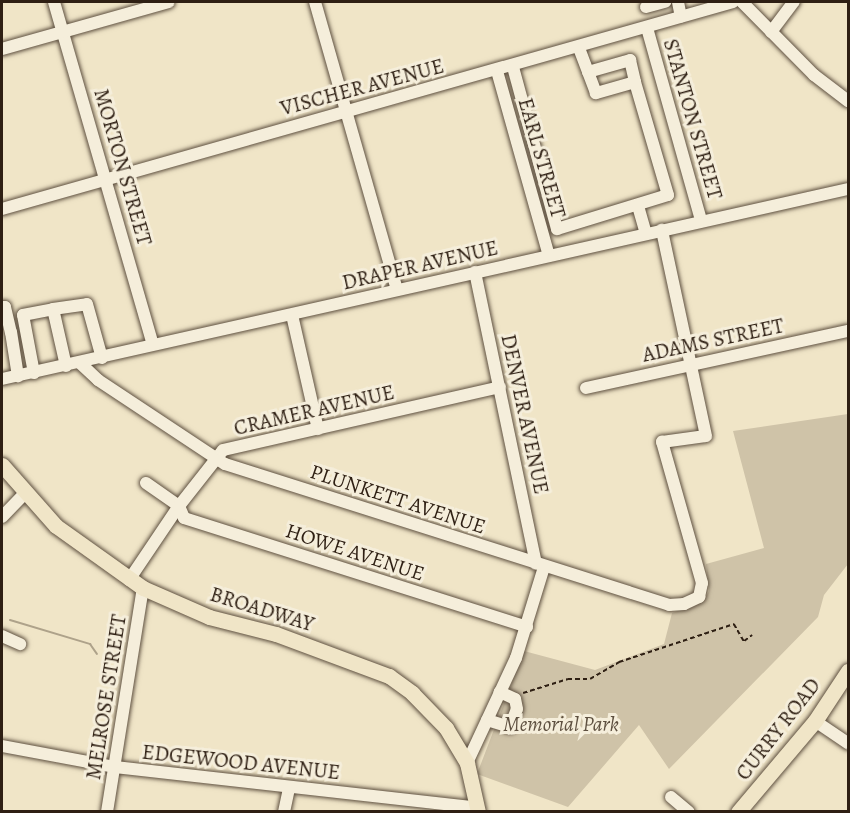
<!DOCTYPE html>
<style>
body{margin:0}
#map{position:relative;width:850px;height:813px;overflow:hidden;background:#f0e5c7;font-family:Alegreya,serif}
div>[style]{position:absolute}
.green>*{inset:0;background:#cfc3a8}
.stream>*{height:2px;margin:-1px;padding:0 1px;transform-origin:1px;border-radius:1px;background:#aea28a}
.path>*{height:1.5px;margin-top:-0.75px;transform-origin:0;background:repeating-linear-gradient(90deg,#2e1f13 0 4.5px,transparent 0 7.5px)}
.roads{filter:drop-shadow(0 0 2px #5e5040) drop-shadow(0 0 2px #5e5040)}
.minor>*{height:12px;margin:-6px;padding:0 6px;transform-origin:6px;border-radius:6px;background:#f5eedb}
.major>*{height:15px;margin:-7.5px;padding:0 7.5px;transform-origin:7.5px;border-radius:7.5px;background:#f0e5c7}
span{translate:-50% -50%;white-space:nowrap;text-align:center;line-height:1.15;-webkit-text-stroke:6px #f5eedb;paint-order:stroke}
.street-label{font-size:21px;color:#2e1f13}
.park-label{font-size:21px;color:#5e5040;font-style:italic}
.frame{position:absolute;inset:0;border:3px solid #2e1f13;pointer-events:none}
</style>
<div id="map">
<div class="green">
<div style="clip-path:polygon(848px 414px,848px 564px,824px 595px,818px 617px,669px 769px,639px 725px,568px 807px,477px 774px,524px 651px,595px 670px,664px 644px,672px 613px,703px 602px,709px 591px,706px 564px,764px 548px,733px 431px)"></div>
</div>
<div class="stream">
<div style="left:10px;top:620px;width:84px;rotate:16.7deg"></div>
<div style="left:90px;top:644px;width:12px;rotate:55deg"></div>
</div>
<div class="path">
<div style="left:523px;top:693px;width:47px;rotate:-17.3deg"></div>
<div style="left:568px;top:679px;width:22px"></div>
<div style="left:590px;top:679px;width:34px;rotate:-30deg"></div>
<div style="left:619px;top:662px;width:121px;rotate:-18.3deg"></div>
<div style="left:734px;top:624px;width:20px;rotate:60deg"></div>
<div style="left:744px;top:641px;width:10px;rotate:-37deg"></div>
</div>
<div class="roads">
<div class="minor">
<div style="left:54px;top:2px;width:356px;rotate:73.9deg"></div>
<div style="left:315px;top:2px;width:298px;rotate:74.1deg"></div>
<div style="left:678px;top:2px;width:15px;rotate:79deg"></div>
<div style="left:742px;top:2px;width:103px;rotate:45.4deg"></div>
<div style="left:814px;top:75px;width:43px;rotate:37.4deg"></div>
<div style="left:646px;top:7px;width:20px;rotate:-15deg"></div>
<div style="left:647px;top:28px;width:199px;rotate:74.3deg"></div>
<div style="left:771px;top:32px;width:38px;rotate:-53deg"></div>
<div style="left:2px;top:49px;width:173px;rotate:-15.7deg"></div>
<div style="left:513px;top:67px;width:168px;rotate:74.8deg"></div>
<div style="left:557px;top:229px;width:116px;rotate:-17deg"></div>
<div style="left:668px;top:195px;width:118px;rotate:-106.3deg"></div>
<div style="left:635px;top:82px;width:41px;rotate:164.2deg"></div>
<div style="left:596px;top:93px;width:48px;rotate:-110.7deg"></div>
<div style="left:497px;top:71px;width:192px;rotate:74.3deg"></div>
<div style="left:588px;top:72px;width:44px;rotate:-15.9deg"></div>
<div style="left:630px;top:60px;width:23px;rotate:77deg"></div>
<div style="left:638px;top:206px;width:29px;rotate:74deg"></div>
<div style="left:2px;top:209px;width:760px;rotate:-15.81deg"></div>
<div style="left:475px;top:272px;width:298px;rotate:78.2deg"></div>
<div style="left:2px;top:307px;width:3px"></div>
<div style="left:5px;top:307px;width:26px;rotate:77deg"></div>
<div style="left:11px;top:332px;width:45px;rotate:81deg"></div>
<div style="left:292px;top:315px;width:117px;rotate:77.2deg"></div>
<div style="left:80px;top:363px;width:25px;rotate:43deg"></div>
<div style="left:98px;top:380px;width:152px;rotate:33.5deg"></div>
<div style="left:225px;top:464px;width:466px;rotate:17.6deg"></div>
<div style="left:669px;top:605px;width:15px;rotate:-4deg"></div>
<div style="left:684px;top:604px;width:17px;rotate:-25deg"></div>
<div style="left:699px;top:597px;width:14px;rotate:-78deg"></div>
<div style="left:702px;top:583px;width:147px;rotate:-105.8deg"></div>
<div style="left:662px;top:442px;width:44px;rotate:-7.8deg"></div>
<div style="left:706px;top:436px;width:211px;rotate:-102.1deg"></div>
<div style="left:66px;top:366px;width:58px;rotate:-102.8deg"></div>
<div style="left:53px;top:309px;width:34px;rotate:-8deg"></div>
<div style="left:87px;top:304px;width:56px;rotate:74.5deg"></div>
<div style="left:34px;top:373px;width:59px;rotate:-100.7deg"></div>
<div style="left:23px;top:315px;width:31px;rotate:-11deg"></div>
<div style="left:2px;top:379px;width:867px;rotate:-12.66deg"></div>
<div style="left:586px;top:388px;width:268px;rotate:-12.3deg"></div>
<div style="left:146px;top:483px;width:40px;rotate:34.9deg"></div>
<div style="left:179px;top:506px;width:13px;rotate:67deg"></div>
<div style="left:184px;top:518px;width:360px;rotate:17.6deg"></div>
<div style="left:2px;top:517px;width:32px;rotate:-46deg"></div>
<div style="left:129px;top:580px;width:89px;rotate:-56deg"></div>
<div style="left:179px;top:506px;width:71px;rotate:-51.8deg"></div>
<div style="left:223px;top:450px;width:284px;rotate:-12.8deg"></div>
<div style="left:2px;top:636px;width:20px;rotate:24deg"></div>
<div style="left:487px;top:720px;width:24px;rotate:17deg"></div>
<div style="left:510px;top:727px;width:19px;rotate:-69deg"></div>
<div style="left:517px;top:709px;width:10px;rotate:-101deg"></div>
<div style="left:515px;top:699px;width:17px;rotate:-155deg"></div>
<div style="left:815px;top:721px;width:40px;rotate:34deg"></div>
<div style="left:2px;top:746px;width:115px;rotate:10.5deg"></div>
<div style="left:115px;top:767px;width:365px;rotate:6.4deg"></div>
<div style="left:467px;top:763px;width:116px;rotate:-65deg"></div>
<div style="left:516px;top:658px;width:95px;rotate:-72.9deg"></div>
<div style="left:671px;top:797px;width:23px;rotate:40deg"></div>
<div style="left:107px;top:812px;width:227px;rotate:-80.9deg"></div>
<div style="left:284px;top:812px;width:25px;rotate:-78deg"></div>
</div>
<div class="major">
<div style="left:2px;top:465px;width:81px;rotate:48.5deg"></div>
<div style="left:56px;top:526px;width:107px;rotate:35.5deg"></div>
<div style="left:143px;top:588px;width:72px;rotate:23.7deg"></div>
<div style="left:209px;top:617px;width:69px;rotate:14.2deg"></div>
<div style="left:276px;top:634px;width:121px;rotate:20.4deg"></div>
<div style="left:389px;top:676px;width:29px;rotate:36deg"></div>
<div style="left:412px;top:693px;width:49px;rotate:45.8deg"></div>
<div style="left:446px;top:728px;width:41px;rotate:59deg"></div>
<div style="left:467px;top:763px;width:50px;rotate:77.3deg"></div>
<div style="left:738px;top:812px;width:119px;rotate:-49.8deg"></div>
<div style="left:815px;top:721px;width:60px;rotate:-56.6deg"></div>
</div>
</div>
<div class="street-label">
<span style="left:362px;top:87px;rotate:-15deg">VISCHER AVENUE</span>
<span style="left:693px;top:119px;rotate:74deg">STANTON STREET</span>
<span style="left:542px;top:158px;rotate:74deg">EARL STREET</span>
<span style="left:123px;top:167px;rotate:74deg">MORTON STREET</span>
<span style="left:420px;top:265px;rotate:-13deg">DRAPER AVENUE</span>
<span style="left:713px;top:340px;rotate:-12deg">ADAMS STREET</span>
<span style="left:314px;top:410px;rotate:-13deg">CRAMER AVENUE</span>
<span style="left:525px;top:414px;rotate:78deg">DENVER AVENUE</span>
<span style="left:398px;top:499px;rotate:18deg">PLUNKETT AVENUE</span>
<span style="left:355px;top:552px;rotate:18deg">HOWE AVENUE</span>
<span style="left:262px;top:609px;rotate:17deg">BROADWAY</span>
<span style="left:106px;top:697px;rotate:-81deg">MELROSE STREET</span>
<span style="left:778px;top:729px;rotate:-52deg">CURRY ROAD</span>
<span style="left:241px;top:762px;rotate:6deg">EDGEWOOD AVENUE</span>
</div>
<div class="park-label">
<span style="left:561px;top:724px">Memorial Park</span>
</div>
<div class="frame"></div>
</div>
